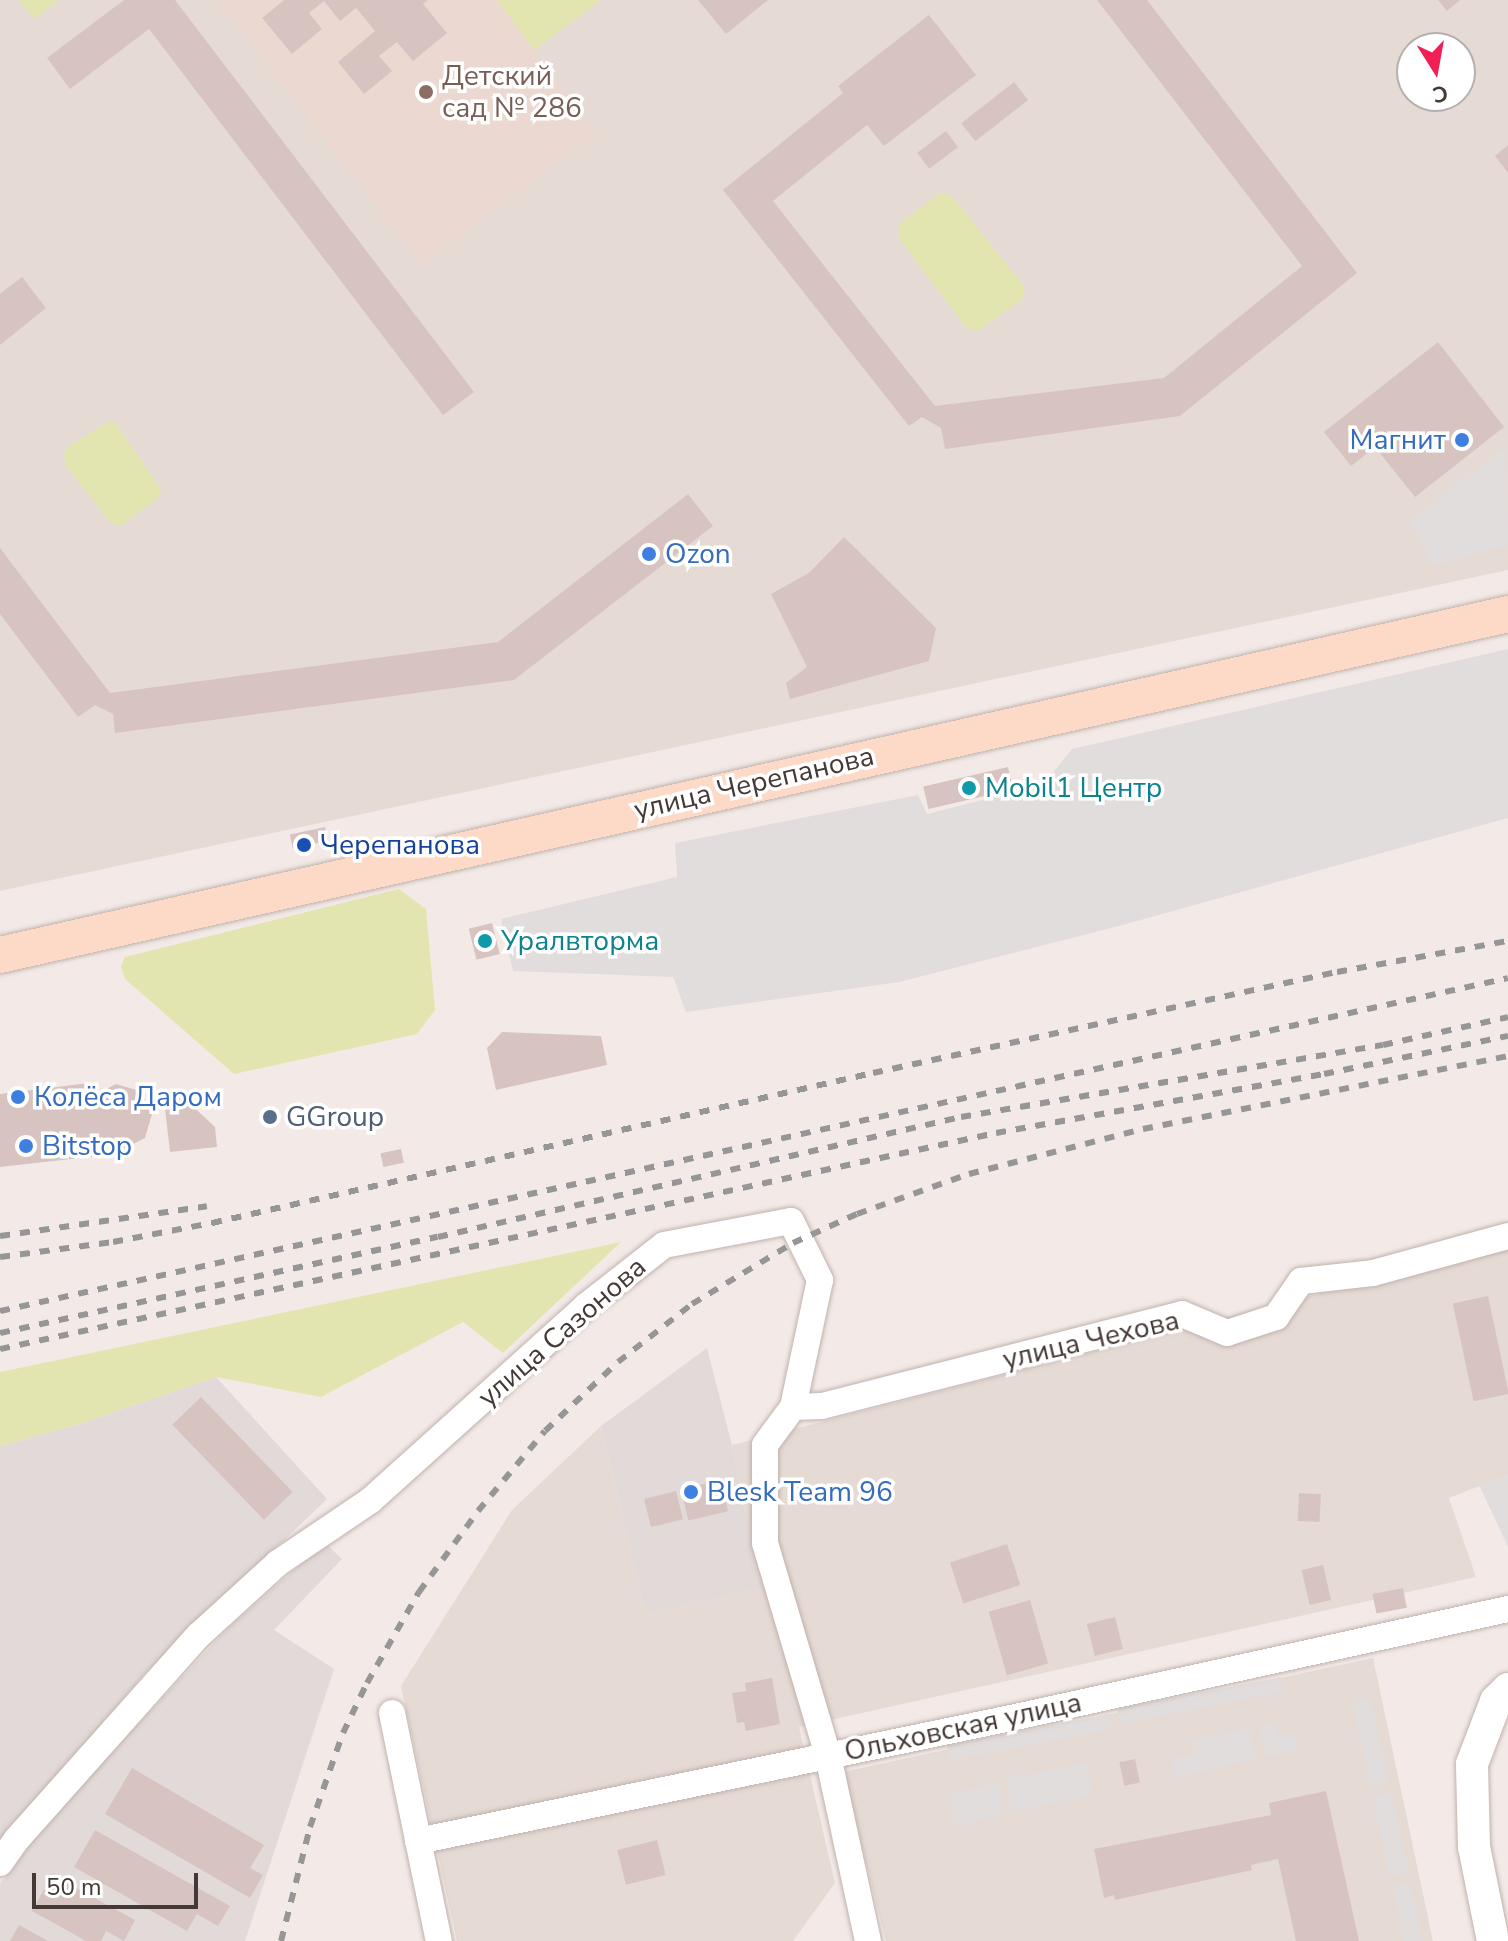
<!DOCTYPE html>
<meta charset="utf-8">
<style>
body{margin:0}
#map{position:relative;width:1508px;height:1941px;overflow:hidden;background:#f3eae7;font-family:"Nunito Sans",sans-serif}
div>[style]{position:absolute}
.residential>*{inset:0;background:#e6dad5}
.industrial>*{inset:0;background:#e2dad8}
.education>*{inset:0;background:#ebd9d1}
.green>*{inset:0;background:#e3e5b1}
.parking>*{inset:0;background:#e1dddc;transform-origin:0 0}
.building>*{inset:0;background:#d7c4c0;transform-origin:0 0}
.roads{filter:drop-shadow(0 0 2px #c1b2ad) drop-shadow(0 0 2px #c1b2ad)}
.minor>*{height:26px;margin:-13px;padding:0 13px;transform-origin:13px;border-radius:13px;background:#fff}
.tertiary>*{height:32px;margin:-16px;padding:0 16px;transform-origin:16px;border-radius:16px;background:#fff}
.secondary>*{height:36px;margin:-18px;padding:0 18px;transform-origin:18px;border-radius:18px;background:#fcdac7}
.rail>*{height:6px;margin-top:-3px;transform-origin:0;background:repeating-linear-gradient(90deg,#969696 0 10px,transparent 0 20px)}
.dots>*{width:22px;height:22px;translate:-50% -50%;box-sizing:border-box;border:4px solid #fff;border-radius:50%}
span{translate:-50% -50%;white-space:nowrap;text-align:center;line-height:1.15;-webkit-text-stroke:7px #fff;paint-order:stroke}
.education-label{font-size:28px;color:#785e54}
.left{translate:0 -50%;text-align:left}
.shop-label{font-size:28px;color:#366cbe}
.right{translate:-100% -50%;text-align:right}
.street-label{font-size:28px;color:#453936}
.culture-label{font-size:28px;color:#0d838f}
.transit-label{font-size:28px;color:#164399}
.service-label{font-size:28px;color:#4e5e75}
.north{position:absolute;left:1396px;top:32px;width:80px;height:80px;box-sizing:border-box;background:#fff;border:2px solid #b5b0af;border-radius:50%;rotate:169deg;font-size:22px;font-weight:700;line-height:32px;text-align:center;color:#453936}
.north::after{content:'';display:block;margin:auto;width:28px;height:36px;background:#f02056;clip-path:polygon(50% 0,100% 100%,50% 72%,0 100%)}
.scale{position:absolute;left:32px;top:1873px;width:166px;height:36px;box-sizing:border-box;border:4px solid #453936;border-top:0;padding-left:10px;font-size:24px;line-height:28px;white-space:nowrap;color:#453936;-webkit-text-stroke:6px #fff;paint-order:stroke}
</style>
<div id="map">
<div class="residential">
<div style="clip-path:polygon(evenodd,0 0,1508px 0,1508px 570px,0 891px,0 0,1412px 48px,1460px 48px,1460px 96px,1412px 96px,1412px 48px)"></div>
<div style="clip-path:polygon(1508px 1245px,1508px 1475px,1449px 1498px,1476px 1577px,799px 1727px,835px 1883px,793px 1941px,457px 1941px,401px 1686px,512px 1510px,601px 1426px,645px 1611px,762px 1588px,732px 1445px)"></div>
<div style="clip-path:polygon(1373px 1658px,1433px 1941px,886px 1941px,843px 1772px)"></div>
</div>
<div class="industrial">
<div style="clip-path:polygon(707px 1348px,732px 1445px,762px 1588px,645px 1612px,601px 1426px)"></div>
<div style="clip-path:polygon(216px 1377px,327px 1499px,147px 1671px,0 1842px,0 1446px,76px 1425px)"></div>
<div style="clip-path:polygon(325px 1543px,342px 1559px,274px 1630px,334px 1669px,245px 1941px,0 1941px,0 1884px,47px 1822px,228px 1628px)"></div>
</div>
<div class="education">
<div style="clip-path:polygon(217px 0,497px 0,596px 134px,421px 265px)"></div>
</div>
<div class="green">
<div style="clip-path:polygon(19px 0,59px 0,34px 19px)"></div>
<div style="clip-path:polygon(497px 0,601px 0,534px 50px)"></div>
<div style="clip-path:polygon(939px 194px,951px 195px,1024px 286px,1023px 299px,978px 331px,966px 328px,898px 237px,899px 224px)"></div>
<div style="clip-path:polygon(109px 421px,115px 423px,161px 489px,159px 497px,120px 526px,110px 522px,66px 466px,64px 456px,66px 448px)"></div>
<div style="clip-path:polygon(399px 889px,426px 909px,435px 1010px,417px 1034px,234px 1074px,125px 979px,121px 966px,125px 957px)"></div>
<div style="clip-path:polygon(621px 1242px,503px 1353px,463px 1322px,321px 1397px,216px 1377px,76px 1425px,0 1446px,0 1372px)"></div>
</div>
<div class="parking">
<div style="clip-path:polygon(1506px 447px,1508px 545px,1432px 566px,1410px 520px)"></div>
<div style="clip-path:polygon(1508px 649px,1508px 818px,1119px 926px,899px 982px,686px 1012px,673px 977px,513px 971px,501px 919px,677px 877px,675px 843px,918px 795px,927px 814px,1043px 785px,1072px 749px)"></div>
<div style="clip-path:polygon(1508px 1475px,1508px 1547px,1479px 1485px)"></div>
<div style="left:1281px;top:1677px;width:15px;height:167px;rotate:79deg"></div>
<div style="left:1370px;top:1698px;width:88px;height:18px;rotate:78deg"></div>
<div style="left:1110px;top:1714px;width:15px;height:166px;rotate:79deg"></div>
<div style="clip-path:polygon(1275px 1722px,1278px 1736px,1295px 1733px,1299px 1750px,1266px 1757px,1259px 1726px)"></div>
<div style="clip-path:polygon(1249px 1728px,1256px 1759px,1175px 1777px,1171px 1759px,1195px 1754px,1192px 1740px)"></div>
<div style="left:1087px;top:1763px;width:33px;height:83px;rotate:79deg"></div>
<div style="left:997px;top:1783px;width:32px;height:50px;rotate:77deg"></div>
<div style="left:1391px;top:1792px;width:83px;height:19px;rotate:78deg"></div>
<div style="left:1410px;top:1882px;width:60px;height:18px;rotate:78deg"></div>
</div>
<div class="building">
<div style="clip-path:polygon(124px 0,175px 0,474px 392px,443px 415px,149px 29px,70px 89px,47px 58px)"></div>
<div style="clip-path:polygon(284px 0,428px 0,423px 4px,447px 33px,413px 61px,397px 42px,379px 56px,392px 71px,364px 94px,338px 62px,375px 31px,356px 8px,340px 21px,324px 1px,309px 13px,322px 29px,292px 54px,262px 18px)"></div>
<div style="clip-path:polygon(698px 0,768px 0,726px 34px)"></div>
<div style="clip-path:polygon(1097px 0,1147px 0,1357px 273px,1180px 416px,945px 449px,941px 428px,922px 417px,909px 426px,723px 190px,843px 93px,838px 86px,929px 15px,976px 75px,884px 146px,867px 125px,773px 201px,935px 406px,1164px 378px,1302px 266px)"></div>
<div style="clip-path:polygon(1438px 0,1460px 0,1447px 11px)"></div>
<div style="left:1014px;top:82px;width:23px;height:67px;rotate:52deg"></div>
<div style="left:946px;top:131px;width:20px;height:36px;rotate:53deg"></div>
<div style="clip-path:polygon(1508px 145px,1508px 173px,1495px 156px)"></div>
<div style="clip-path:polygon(22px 277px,46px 308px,0 345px,0 294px)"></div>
<div style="clip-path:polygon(1438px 342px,1504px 427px,1415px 497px,1375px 447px,1351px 466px,1324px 432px)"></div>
<div style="clip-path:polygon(688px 494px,713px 526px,514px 680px,115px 733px,113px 714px,95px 705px,78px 717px,0 614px,0 548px,110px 693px,498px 642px)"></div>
<div style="clip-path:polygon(844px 537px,936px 628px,929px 661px,790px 699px,786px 683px,807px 667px,771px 594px,809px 573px)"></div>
<div style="left:1008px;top:767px;width:23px;height:87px;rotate:77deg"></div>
<div style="left:325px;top:827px;width:14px;height:36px;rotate:78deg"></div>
<div style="left:492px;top:923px;width:32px;height:24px;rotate:76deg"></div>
<div style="clip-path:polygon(502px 1032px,601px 1036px,607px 1065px,496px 1090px,487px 1048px)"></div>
<div style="clip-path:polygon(89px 1083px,91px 1103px,94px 1096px,116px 1084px,140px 1091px,152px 1114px,145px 1138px,123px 1149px,98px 1142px,95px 1137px,98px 1156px,0 1167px,0 1094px)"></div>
<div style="clip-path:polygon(184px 1098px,215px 1127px,217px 1147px,170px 1152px,164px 1100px)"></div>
<div style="left:401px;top:1149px;width:14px;height:21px;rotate:78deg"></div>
<div style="left:1488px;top:1296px;width:100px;height:36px;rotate:78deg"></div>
<div style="left:201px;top:1397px;width:132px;height:40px;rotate:46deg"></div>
<div style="left:721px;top:1480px;width:32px;height:41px;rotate:77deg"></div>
<div style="left:676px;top:1491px;width:29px;height:33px;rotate:76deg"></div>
<div style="left:1299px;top:1493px;width:22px;height:28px;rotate:3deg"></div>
<div style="left:1007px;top:1544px;width:43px;height:60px;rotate:72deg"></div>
<div style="left:1323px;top:1565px;width:36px;height:22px;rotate:77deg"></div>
<div style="left:1403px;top:1588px;width:20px;height:31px;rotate:79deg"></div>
<div style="left:1030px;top:1600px;width:66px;height:43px;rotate:74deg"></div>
<div style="left:1115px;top:1617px;width:33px;height:29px;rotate:76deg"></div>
<div style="clip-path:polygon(772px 1678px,780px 1724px,746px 1731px,744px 1722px,737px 1723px,732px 1693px,746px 1691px,745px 1683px)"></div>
<div style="left:1135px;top:1759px;width:24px;height:16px;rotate:78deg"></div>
<div style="clip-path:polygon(132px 1768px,264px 1845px,250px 1868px,263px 1875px,250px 1898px,105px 1814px)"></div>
<div style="clip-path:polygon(1326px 1791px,1359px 1941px,1296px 1941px,1278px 1859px,1251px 1865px,1252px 1870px,1115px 1900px,1114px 1895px,1104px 1898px,1094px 1849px,1271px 1815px,1269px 1803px)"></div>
<div style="clip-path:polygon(95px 1830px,230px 1906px,218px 1926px,197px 1914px,187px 1931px,74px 1867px)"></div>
<div style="left:657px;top:1840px;width:36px;height:41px;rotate:76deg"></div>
<div style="clip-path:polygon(52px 1875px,135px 1920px,124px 1941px,106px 1931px,101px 1941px,86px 1941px,32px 1911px)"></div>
<div style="clip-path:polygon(19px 1925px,48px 1941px,10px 1941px)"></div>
</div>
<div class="roads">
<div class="minor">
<div style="left:793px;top:1407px;width:29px;rotate:-2deg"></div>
<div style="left:822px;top:1406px;width:372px;rotate:-14.3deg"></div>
<div style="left:1182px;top:1314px;width:49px;rotate:22.9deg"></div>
<div style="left:1227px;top:1333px;width:52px;rotate:-18.1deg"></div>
<div style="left:1276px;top:1317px;width:44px;rotate:-55.2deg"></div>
<div style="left:1301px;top:1281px;width:72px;rotate:-6.3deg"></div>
<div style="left:1373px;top:1273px;width:140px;rotate:-15.3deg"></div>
<div style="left:392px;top:1713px;width:233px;rotate:78.4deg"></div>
<div style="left:418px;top:1841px;width:606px;rotate:-11.72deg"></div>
<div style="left:1011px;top:1718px;width:509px;rotate:-12.37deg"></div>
<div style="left:0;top:1863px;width:29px;rotate:-55deg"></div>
<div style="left:17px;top:1839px;width:273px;rotate:-48.3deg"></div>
<div style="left:199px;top:1635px;width:107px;rotate:-42.3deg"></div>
<div style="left:278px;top:1563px;width:112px;rotate:-34.1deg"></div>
<div style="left:371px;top:1500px;width:288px;rotate:-42deg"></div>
<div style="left:585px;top:1307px;width:100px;rotate:-38.1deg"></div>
<div style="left:664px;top:1245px;width:129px;rotate:-10.7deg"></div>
<div style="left:791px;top:1221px;width:66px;rotate:63.8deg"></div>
<div style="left:820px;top:1280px;width:130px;rotate:102deg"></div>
<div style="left:793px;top:1407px;width:47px;rotate:126.4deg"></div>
<div style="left:765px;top:1445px;width:98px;rotate:90deg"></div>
<div style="left:765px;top:1543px;width:222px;rotate:73.5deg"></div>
<div style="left:828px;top:1756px;width:189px;rotate:77.8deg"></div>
</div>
<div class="tertiary">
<div style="left:1493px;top:1941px;width:96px;rotate:-101.4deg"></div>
<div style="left:1474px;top:1847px;width:83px;rotate:-91.4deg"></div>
<div style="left:1472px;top:1764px;width:67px;rotate:-69.1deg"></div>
<div style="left:1496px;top:1701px;width:17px;rotate:-45deg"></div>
</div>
<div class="secondary">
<div style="left:0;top:955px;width:1546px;rotate:-12.74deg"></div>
</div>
</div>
<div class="rail">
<div style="left:0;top:1236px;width:209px;rotate:-8.2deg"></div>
<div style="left:0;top:1257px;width:114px;rotate:-7.6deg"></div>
<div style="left:113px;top:1242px;width:101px;rotate:-10.9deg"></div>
<div style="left:212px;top:1223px;width:678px;rotate:-12.79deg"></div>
<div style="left:873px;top:1073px;width:475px;rotate:-12.3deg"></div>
<div style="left:1337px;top:972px;width:174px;rotate:-10.3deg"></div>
<div style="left:0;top:1311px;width:1544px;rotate:-12.45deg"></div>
<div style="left:0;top:1333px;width:448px;rotate:-12.4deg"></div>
<div style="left:438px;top:1237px;width:537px;rotate:-12.92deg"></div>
<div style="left:961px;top:1117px;width:428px;rotate:-9.7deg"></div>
<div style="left:1383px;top:1045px;width:128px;rotate:-12.6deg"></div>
<div style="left:0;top:1349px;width:1019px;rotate:-12.24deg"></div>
<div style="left:996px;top:1133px;width:333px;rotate:-10.2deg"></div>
<div style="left:1324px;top:1074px;width:188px;rotate:-11.7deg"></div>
<div style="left:281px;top:1941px;width:118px;rotate:-75.7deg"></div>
<div style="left:310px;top:1827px;width:100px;rotate:-70.7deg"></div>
<div style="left:343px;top:1733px;width:55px;rotate:-64.4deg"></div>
<div style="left:367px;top:1683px;width:105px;rotate:-60.3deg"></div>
<div style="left:419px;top:1592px;width:100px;rotate:-53.9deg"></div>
<div style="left:478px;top:1511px;width:104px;rotate:-50.1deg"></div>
<div style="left:545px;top:1431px;width:100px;rotate:-43.4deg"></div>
<div style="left:618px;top:1362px;width:94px;rotate:-38.1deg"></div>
<div style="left:692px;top:1304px;width:118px;rotate:-31.1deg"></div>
<div style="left:793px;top:1243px;width:70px;rotate:-24.4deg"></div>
<div style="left:857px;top:1214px;width:119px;rotate:-19.7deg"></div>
<div style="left:969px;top:1174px;width:180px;rotate:-14.5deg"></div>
<div style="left:1143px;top:1129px;width:372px;rotate:-11.3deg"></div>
</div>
<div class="dots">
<div style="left:426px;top:92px;background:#8d6e63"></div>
<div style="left:1462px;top:440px;background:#3f7fe0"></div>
<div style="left:649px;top:554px;background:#3f7fe0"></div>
<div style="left:969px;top:788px;background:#0f9aa8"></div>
<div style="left:304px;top:845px;background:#1a4fb4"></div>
<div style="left:485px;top:941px;background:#0f9aa8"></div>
<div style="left:18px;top:1097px;background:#3f7fe0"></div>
<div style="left:270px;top:1117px;background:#5c6f8a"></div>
<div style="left:26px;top:1146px;background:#3f7fe0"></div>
<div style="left:691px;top:1492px;background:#3f7fe0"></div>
</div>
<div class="education-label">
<span class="left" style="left:442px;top:92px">Детский<br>сад № 286</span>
</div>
<div class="shop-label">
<span class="right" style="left:1446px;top:440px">Магнит</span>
<span class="left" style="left:665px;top:554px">Ozon</span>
<span class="left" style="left:34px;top:1097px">Колёса Даром</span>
<span class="left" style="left:42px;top:1146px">Bitstop</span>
<span class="left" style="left:707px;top:1492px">Blesk Team 96</span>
</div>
<div class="street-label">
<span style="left:754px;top:783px;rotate:-13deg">улица Черепанова</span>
<span style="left:562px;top:1332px;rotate:-41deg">улица Сазонова</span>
<span style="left:1091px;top:1340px;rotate:-13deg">улица Чехова</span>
<span style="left:963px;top:1727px;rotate:-12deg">Ольховская улица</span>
</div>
<div class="culture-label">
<span class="left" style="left:985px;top:788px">Mobil1 Центр</span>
<span class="left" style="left:501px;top:941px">Уралвторма</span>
</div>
<div class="transit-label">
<span class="left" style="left:320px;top:845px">Черепанова</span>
</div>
<div class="service-label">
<span class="left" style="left:286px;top:1117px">GGroup</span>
</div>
<div class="north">С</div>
<div class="scale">50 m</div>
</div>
